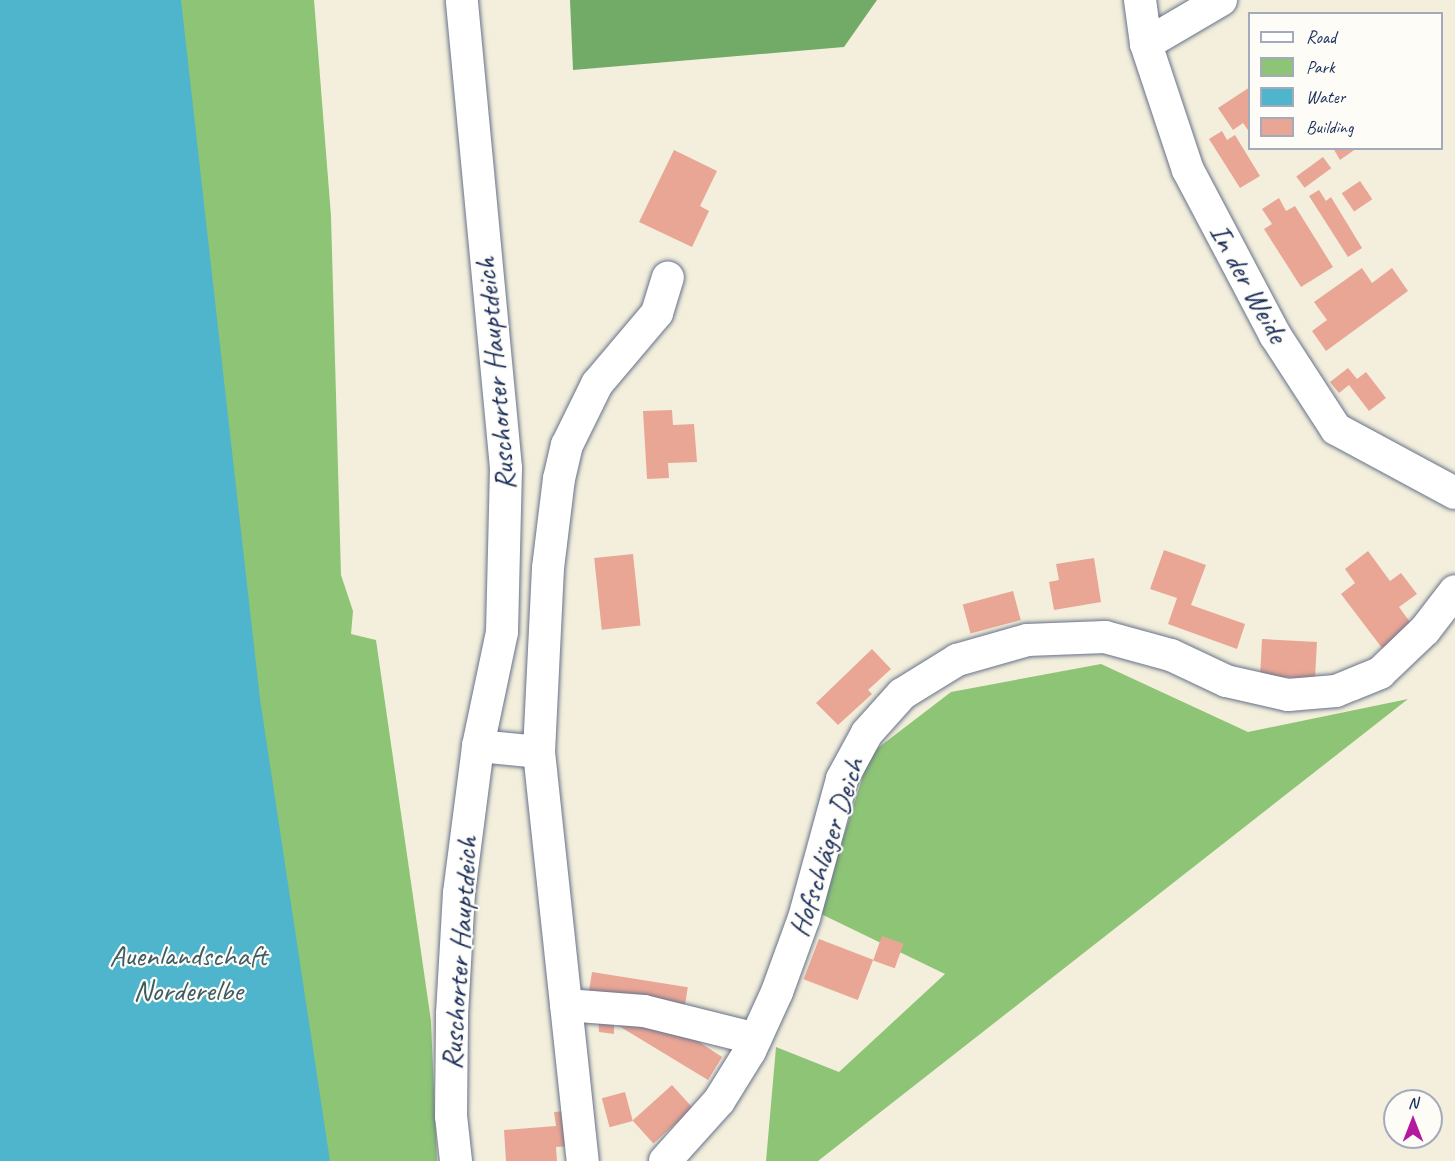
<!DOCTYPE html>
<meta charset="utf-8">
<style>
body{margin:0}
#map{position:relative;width:1455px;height:1161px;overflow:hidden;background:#f3efdc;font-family:Caveat,sans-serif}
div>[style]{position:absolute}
.green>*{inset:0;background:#8ec476}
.forest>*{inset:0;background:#72aa67}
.water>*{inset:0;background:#4eb5cd}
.building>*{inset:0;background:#e9a695;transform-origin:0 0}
.roads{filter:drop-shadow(0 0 2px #67728a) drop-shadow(0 0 2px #67728a)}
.minor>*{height:32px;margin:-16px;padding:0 16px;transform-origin:16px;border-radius:16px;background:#fff}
span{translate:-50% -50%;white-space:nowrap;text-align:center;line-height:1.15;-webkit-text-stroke:4.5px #fdfcf7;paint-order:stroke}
.street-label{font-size:30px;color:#1b2f5e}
.park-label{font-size:30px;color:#3e5c65}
.legend{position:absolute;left:1248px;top:12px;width:195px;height:138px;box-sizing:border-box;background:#fdfcf7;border:2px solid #a3aaba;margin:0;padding:8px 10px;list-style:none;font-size:18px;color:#1b2f5e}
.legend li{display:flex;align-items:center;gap:12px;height:30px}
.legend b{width:30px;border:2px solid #a3aaba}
.north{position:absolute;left:1383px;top:1089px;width:60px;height:60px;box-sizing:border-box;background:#fdfcf7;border:2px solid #a3aaba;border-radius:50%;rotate:0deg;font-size:16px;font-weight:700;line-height:24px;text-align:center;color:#1b2f5e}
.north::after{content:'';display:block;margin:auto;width:21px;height:27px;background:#b5179e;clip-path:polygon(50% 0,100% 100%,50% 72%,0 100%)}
</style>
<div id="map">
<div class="green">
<div style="clip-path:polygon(0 0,314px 0,331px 216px,341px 575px,353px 611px,351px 634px,376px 640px,431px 1021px,437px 1161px,0 1161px)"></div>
<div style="clip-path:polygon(1101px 664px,1248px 732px,1408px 699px,818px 1161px,766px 1161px,776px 1047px,839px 1072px,945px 974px,819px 913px,870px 754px,951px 692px)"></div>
</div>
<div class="forest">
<div style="clip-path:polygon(570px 0,877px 0,844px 47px,573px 70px)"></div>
</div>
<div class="water">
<div style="clip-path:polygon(0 0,181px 0,260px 699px,330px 1161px,0 1161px)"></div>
</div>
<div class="building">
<div style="clip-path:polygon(1250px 87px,1250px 133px,1243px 123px,1233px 130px,1218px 108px)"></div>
<div style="clip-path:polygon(1222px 131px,1227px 140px,1235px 135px,1260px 176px,1240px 188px,1209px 139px)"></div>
<div style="clip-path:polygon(1333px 148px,1357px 148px,1340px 160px)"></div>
<div style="clip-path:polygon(674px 150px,717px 171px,700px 206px,709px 211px,692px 247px,639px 222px)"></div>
<div style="left:1323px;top:157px;width:14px;height:33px;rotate:54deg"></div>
<div style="left:1360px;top:181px;width:22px;height:22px;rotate:56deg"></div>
<div style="clip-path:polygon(1319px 190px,1326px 201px,1331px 197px,1362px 248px,1348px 257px,1309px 196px)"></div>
<div style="clip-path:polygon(1279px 198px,1286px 211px,1295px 206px,1333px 267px,1301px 287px,1264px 229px,1272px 224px,1262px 209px)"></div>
<div style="clip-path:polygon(1362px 268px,1372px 283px,1392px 268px,1408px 291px,1326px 351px,1312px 331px,1327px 320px,1314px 302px)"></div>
<div style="clip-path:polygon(1348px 368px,1357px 379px,1366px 372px,1386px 398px,1369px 411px,1349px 385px,1339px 393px,1330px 382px)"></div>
<div style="clip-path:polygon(672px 410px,673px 425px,694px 424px,697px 462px,668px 463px,669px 478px,647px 479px,643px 411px)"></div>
<div style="clip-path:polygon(1164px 550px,1206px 565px,1191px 605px,1245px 624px,1237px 649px,1168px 624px,1177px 598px,1150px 589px)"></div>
<div style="clip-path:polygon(1368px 551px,1390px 581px,1401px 573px,1417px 594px,1399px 607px,1412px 625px,1382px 648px,1341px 594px,1355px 583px,1345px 569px)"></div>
<div style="left:633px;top:554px;width:72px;height:39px;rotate:84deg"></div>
<div style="clip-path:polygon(1094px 558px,1101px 602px,1054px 610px,1049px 582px,1059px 580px,1056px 564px)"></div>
<div style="left:1013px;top:591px;width:30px;height:52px;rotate:75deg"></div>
<div style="left:1262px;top:639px;width:55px;height:37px;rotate:3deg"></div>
<div style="clip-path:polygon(872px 649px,891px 669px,868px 690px,872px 694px,838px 725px,816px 703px)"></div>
<div style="left:882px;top:936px;width:23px;height:26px;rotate:20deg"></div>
<div style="left:819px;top:939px;width:58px;height:43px;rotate:21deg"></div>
<div style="left:592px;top:972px;width:97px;height:25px;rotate:9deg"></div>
<div style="clip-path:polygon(598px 1014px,672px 1024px,722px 1057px,708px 1080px,614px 1023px,614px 1034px,599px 1032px)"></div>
<div style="left:672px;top:1085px;width:31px;height:53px;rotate:48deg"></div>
<div style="left:625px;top:1092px;width:30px;height:24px;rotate:75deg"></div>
<div style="clip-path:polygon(567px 1111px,569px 1146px,556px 1147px,557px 1161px,506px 1161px,504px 1130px,556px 1126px,554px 1112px)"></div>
</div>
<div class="roads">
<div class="minor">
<div style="left:1140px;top:0;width:44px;rotate:82.2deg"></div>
<div style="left:1146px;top:44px;width:133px;rotate:71.6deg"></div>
<div style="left:1188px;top:170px;width:187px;rotate:62.2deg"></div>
<div style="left:1275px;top:335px;width:112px;rotate:57deg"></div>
<div style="left:1336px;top:429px;width:135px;rotate:28.3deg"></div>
<div style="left:1146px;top:44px;width:87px;rotate:-30.4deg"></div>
<div style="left:478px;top:746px;width:61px;rotate:5.6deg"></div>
<div style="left:539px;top:752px;width:411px;rotate:83.9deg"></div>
<div style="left:539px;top:752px;width:184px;rotate:-87.2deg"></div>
<div style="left:548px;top:568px;width:90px;rotate:-83deg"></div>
<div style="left:559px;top:479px;width:35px;rotate:-77deg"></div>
<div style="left:567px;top:445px;width:68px;rotate:-63.8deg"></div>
<div style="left:597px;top:384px;width:93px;rotate:-49.8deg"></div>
<div style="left:657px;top:313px;width:37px;rotate:-73deg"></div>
<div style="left:566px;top:1005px;width:78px;rotate:4.4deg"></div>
<div style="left:644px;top:1011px;width:115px;rotate:14deg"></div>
<div style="left:456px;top:1161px;width:45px;rotate:-96.3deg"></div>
<div style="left:451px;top:1116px;width:102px;rotate:-89.4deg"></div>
<div style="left:452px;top:1014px;width:121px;rotate:-86.7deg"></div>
<div style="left:459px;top:893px;width:148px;rotate:-82.6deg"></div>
<div style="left:478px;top:746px;width:116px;rotate:-78.1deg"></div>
<div style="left:502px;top:632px;width:164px;rotate:-88.6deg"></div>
<div style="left:506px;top:468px;width:470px;rotate:-95.4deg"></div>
<div style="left:665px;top:1161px;width:81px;rotate:-48deg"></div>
<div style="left:719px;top:1101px;width:59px;rotate:-58.2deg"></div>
<div style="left:750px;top:1051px;width:65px;rotate:-65.4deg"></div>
<div style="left:777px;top:992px;width:79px;rotate:-70deg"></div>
<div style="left:804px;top:918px;width:144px;rotate:-74.7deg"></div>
<div style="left:842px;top:779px;width:52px;rotate:-61.5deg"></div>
<div style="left:867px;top:733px;width:52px;rotate:-48.1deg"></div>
<div style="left:902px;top:694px;width:65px;rotate:-31.7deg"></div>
<div style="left:957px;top:660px;width:73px;rotate:-15.9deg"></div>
<div style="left:1027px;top:640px;width:78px;rotate:-2.2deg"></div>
<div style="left:1105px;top:637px;width:68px;rotate:15.3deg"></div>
<div style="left:1171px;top:655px;width:61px;rotate:25.3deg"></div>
<div style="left:1226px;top:681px;width:64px;rotate:12.7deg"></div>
<div style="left:1288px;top:695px;width:48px;rotate:-4.8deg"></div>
<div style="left:1336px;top:691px;width:48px;rotate:-22.2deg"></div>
<div style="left:1380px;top:673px;width:62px;rotate:-43.7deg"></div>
<div style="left:1425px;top:630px;width:49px;rotate:-52.4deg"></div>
</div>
</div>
<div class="street-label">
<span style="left:1249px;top:283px;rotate:61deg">In der Weide</span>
<span style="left:495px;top:374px;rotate:-95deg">Ruschorter Hauptdeich</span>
<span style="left:826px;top:847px;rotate:-72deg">Hofschläger Deich</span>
<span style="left:459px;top:953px;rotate:-86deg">Ruschorter Hauptdeich</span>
</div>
<div class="park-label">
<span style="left:188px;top:972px">Auenlandschaft<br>Norderelbe</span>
</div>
<ul class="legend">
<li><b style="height:8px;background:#fff"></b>Road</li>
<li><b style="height:16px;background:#8ec476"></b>Park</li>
<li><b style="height:16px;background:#4eb5cd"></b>Water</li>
<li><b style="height:16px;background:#e9a695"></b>Building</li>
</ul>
<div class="north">N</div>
</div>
